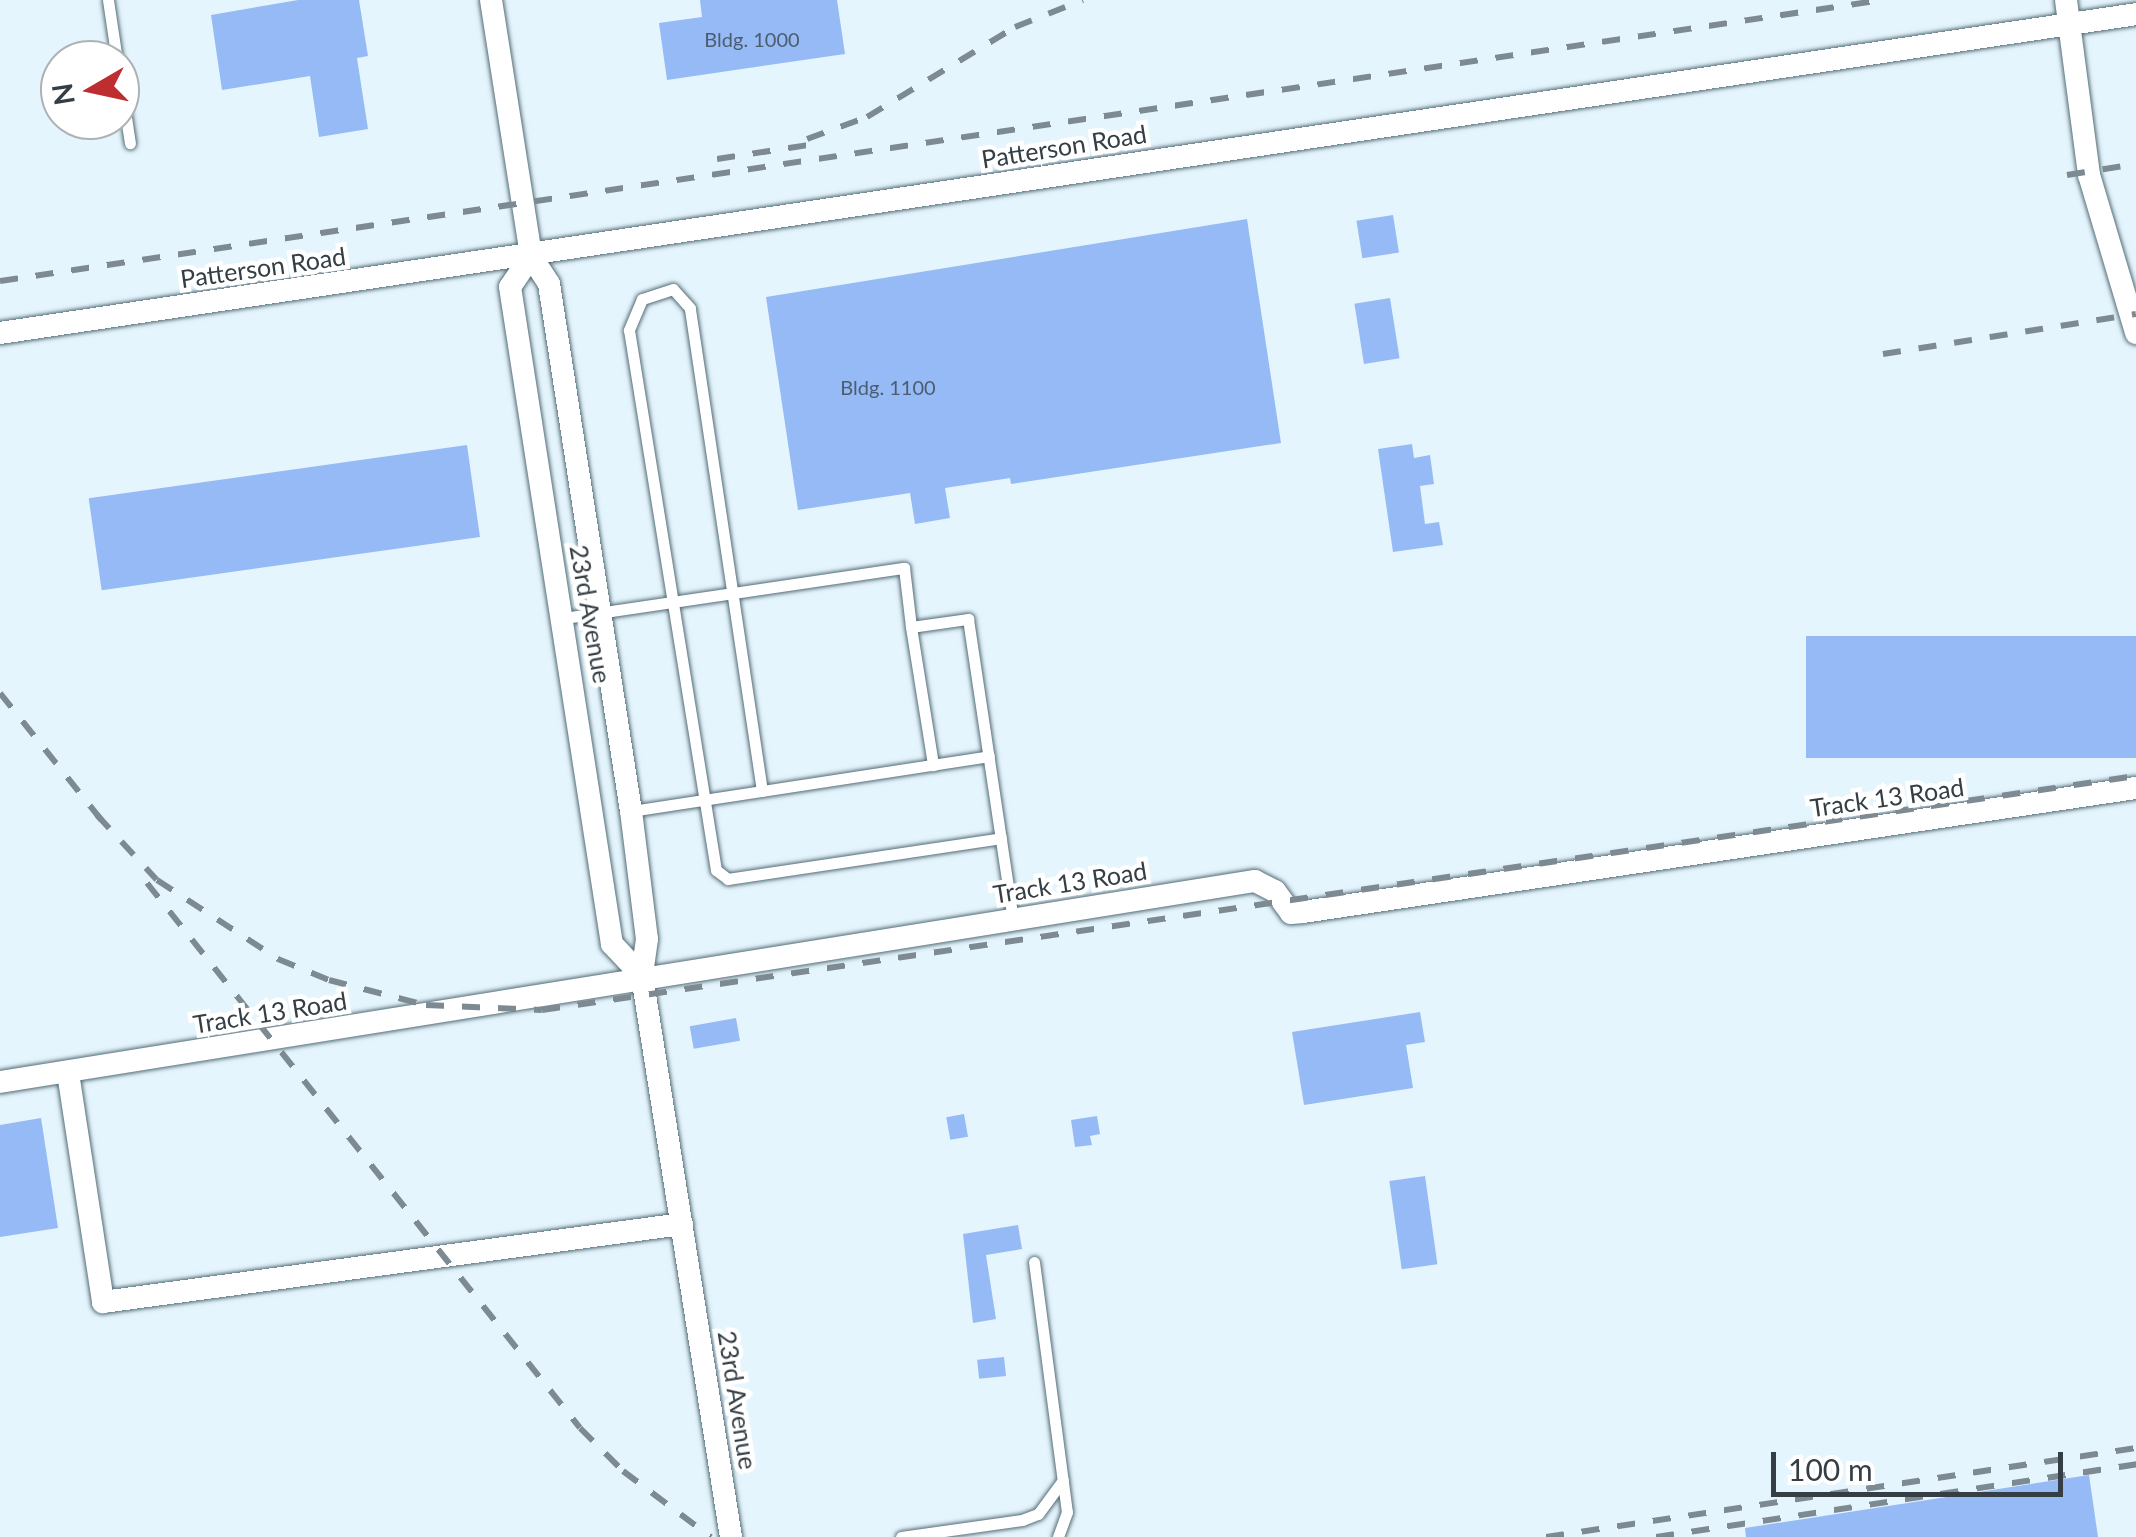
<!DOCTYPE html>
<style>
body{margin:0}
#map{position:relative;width:2136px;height:1537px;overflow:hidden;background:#e5f5fd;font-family:Lato,sans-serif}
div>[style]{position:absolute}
.building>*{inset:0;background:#96baf6;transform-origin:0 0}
.roads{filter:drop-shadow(0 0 2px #546c77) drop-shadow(0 0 2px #546c77)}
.lane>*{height:11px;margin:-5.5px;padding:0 5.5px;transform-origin:5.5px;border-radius:5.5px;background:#fff}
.street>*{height:22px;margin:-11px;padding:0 11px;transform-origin:11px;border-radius:11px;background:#fff}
.rail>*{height:6px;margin-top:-3px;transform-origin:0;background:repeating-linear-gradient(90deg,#7d8a91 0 18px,transparent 0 36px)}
span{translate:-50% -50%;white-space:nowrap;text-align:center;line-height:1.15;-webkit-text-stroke:9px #fff;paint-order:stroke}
.number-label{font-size:20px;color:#4c5d70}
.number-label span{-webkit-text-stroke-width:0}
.street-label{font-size:25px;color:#343e44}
.north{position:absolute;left:40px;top:40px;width:100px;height:100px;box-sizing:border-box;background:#fff;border:2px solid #aeb2b4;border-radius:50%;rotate:261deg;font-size:28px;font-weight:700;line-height:40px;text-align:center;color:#343e44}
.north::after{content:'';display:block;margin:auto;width:35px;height:45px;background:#be2e30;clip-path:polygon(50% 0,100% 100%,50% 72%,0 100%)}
.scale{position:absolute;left:1771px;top:1452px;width:292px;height:45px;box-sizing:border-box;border:5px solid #343e44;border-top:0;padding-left:12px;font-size:30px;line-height:35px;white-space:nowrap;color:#343e44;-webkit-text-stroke:8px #fff;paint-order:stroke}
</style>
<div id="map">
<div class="building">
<div style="clip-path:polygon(298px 0,359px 0,368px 56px,357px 58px,368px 129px,319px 137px,310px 76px,222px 90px,211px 15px)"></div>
<div style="clip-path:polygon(700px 0,837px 0,845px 54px,667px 80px,659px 23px,702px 17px)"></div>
<div style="left:1393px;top:215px;width:38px;height:37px;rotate:81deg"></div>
<div style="clip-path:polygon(1247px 219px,1281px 443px,1011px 484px,1010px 478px,945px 488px,950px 518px,915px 524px,910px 493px,798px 510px,766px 297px)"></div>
<div style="left:1390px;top:298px;width:61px;height:36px;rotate:81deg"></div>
<div style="clip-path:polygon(1412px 444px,1414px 458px,1430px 455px,1434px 484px,1420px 486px,1425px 524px,1439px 522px,1443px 545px,1393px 552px,1378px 449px)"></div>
<div style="left:467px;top:445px;width:93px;height:382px;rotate:82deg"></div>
<div style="left:2136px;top:636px;width:122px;height:330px;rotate:90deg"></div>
<div style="clip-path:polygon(1420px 1012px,1425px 1042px,1406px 1045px,1413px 1088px,1304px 1105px,1292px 1032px)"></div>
<div style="left:736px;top:1018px;width:23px;height:47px;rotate:80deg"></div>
<div style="left:964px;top:1114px;width:23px;height:18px;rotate:80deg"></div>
<div style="clip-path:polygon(1097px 1116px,1100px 1134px,1090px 1136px,1092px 1145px,1075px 1147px,1071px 1120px)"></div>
<div style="clip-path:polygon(41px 1118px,58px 1228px,0 1237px,0 1125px)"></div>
<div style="left:1425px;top:1176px;width:89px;height:36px;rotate:82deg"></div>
<div style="clip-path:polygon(1018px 1225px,1022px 1249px,986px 1255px,996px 1319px,973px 1323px,963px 1234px)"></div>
<div style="left:1004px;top:1357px;width:19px;height:27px;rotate:84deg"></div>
<div style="clip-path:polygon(2089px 1475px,2098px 1537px,1746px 1537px,1745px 1528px)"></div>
</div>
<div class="roads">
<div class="lane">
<div style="left:108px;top:0;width:61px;rotate:81.5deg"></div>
<div style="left:120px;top:78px;width:66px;rotate:81.3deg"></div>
<div style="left:564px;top:618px;width:344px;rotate:-8.4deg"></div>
<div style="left:904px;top:568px;width:59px;rotate:83.2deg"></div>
<div style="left:911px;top:627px;width:58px;rotate:-8deg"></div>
<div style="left:968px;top:619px;width:303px;rotate:81.5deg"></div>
<div style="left:911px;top:627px;width:140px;rotate:80.9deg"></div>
<div style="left:762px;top:791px;width:488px;rotate:-98.5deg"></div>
<div style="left:690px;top:308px;width:25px;rotate:-132deg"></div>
<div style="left:673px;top:289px;width:33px;rotate:162deg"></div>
<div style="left:642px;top:299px;width:34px;rotate:113deg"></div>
<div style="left:629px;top:330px;width:547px;rotate:80.85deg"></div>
<div style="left:716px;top:870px;width:15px;rotate:37deg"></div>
<div style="left:728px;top:879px;width:276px;rotate:-8.5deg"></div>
<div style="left:631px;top:811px;width:362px;rotate:-8.7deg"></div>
<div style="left:1034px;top:1262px;width:252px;rotate:82.5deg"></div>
<div style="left:1067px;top:1512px;width:27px;rotate:110deg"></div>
<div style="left:901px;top:1537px;width:122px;rotate:-8deg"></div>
<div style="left:1022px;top:1520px;width:17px;rotate:-21deg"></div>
<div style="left:1038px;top:1514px;width:42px;rotate:-53.7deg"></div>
</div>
<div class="street">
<div style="left:491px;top:0;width:259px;rotate:81.1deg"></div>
<div style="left:531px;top:256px;width:33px;rotate:57deg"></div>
<div style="left:549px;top:284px;width:533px;rotate:81.16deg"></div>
<div style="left:631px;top:811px;width:129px;rotate:82.9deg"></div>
<div style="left:647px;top:939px;width:37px;rotate:98deg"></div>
<div style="left:642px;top:976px;width:568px;rotate:80.99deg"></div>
<div style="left:2066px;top:0;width:177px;rotate:82.5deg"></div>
<div style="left:2089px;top:175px;width:165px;rotate:73.4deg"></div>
<div style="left:531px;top:256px;width:37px;rotate:124deg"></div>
<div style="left:510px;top:287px;width:665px;rotate:81.18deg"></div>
<div style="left:612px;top:944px;width:44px;rotate:46.8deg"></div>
<div style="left:0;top:333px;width:2160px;rotate:-8.49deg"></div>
<div style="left:68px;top:1073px;width:232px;rotate:81.3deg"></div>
<div style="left:103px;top:1302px;width:584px;rotate:-7.67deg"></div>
<div style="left:0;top:1082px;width:1271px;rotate:-9.1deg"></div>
<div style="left:1255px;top:881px;width:22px;rotate:27deg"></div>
<div style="left:1275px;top:891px;width:27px;rotate:54deg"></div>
<div style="left:1291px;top:913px;width:12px;rotate:-5deg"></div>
<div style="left:1303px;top:912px;width:842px;rotate:-8.47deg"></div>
</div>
</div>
<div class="rail">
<div style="left:807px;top:139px;width:64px;rotate:-20.1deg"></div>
<div style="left:867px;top:117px;width:173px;rotate:-31.3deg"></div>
<div style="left:1015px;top:27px;width:73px;rotate:-21.7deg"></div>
<div style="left:717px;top:159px;width:105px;rotate:-8.7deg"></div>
<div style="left:2067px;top:175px;width:70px;rotate:-9.1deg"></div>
<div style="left:0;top:281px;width:1904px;rotate:-8.49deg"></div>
<div style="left:1883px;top:354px;width:256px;rotate:-9deg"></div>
<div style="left:0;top:693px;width:170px;rotate:51.4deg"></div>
<div style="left:97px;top:815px;width:88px;rotate:47.3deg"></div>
<div style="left:157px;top:880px;width:145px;rotate:33.1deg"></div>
<div style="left:278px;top:959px;width:55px;rotate:22.4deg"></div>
<div style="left:329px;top:980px;width:100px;rotate:14.5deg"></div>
<div style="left:426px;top:1005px;width:116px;rotate:2.5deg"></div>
<div style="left:542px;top:1010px;width:1611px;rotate:-8.35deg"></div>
<div style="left:147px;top:883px;width:696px;rotate:51.53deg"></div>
<div style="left:580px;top:1428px;width:61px;rotate:45deg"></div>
<div style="left:623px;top:1471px;width:110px;rotate:36.9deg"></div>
<div style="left:1546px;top:1537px;width:597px;rotate:-8.58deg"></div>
<div style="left:1656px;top:1537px;width:486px;rotate:-8.6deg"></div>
</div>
<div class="number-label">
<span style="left:752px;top:39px">Bldg. 1000</span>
<span style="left:888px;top:387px">Bldg. 1100</span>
</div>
<div class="street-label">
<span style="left:1064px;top:146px;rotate:-9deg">Patterson Road</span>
<span style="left:263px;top:267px;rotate:-8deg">Patterson Road</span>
<span style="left:591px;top:614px;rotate:80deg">23rd Avenue</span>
<span style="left:1887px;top:797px;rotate:-8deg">Track 13 Road</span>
<span style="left:1070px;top:882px;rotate:-9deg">Track 13 Road</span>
<span style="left:270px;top:1012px;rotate:-9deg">Track 13 Road</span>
<span style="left:738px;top:1400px;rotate:81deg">23rd Avenue</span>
</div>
<div class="north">N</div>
<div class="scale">100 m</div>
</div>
